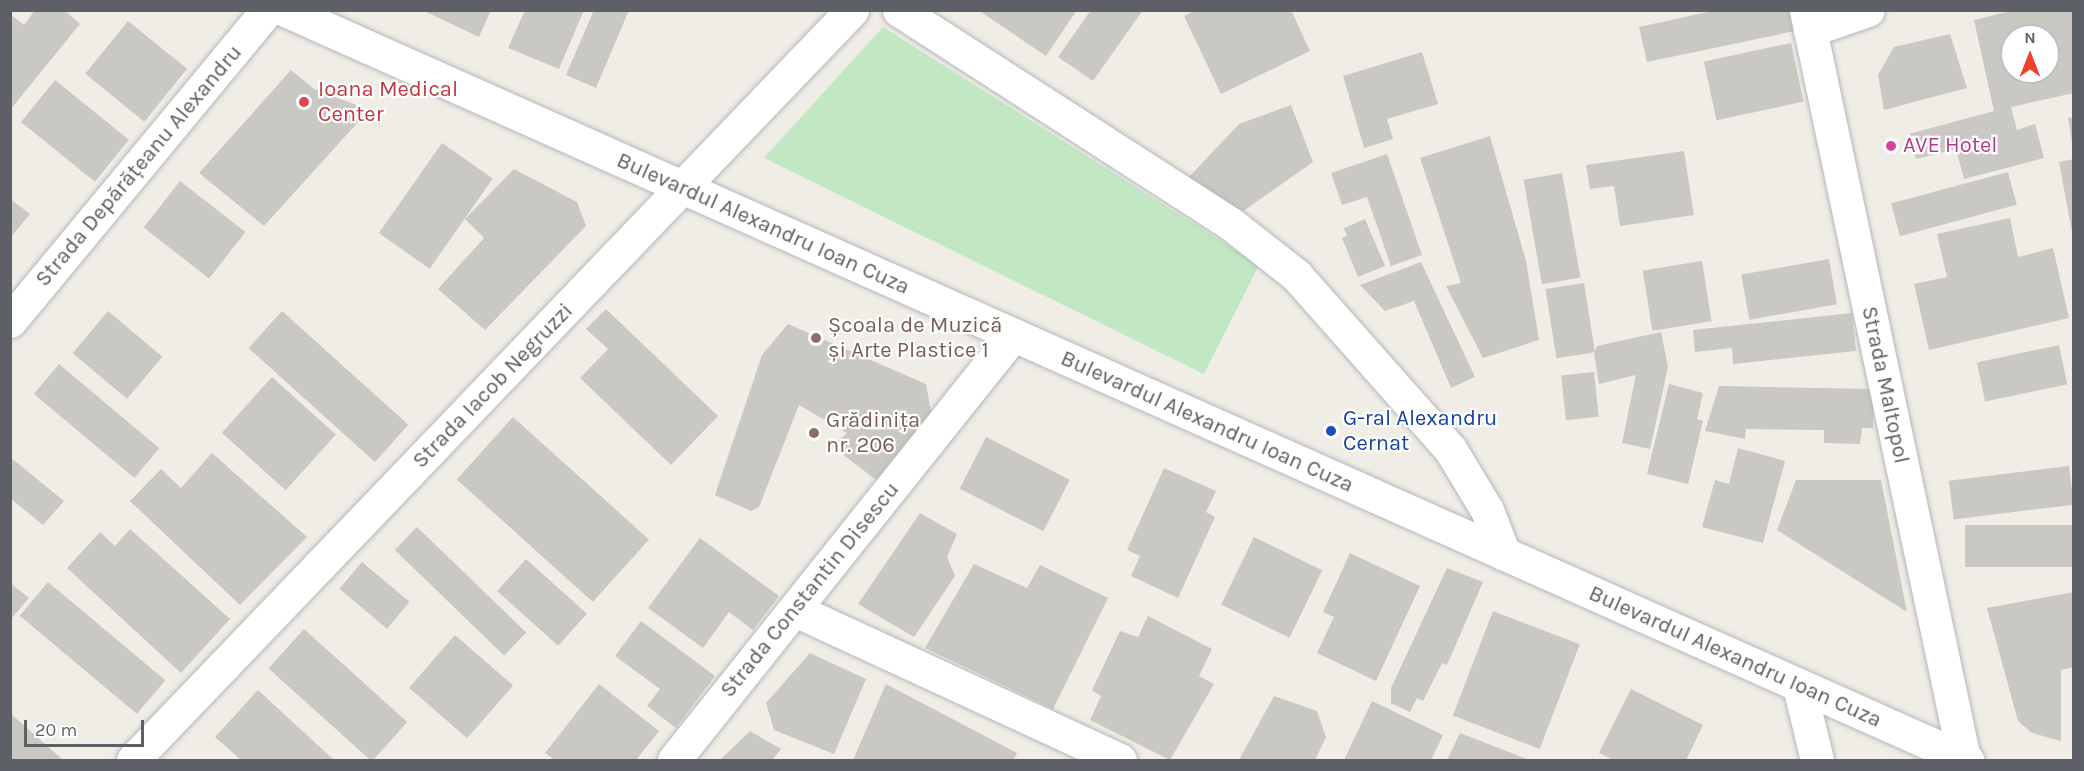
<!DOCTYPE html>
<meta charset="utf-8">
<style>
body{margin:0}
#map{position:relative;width:2084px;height:771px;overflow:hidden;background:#efede5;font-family:Karla,sans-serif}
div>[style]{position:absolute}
.green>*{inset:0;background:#c1e8c2}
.building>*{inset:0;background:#cac8c2;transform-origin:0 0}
.roads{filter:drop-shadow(0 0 2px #b5b7bc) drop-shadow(0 0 2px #b5b7bc)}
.minor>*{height:33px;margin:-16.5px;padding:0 16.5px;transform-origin:16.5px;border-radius:16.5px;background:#fff}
.tertiary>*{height:33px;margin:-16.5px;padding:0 16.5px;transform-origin:16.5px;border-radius:16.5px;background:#fff}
.dots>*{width:16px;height:16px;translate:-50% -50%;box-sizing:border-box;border:3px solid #fff;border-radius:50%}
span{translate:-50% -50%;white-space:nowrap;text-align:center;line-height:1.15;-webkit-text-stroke:4.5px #fff;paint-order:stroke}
.health-label{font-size:22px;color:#be3a42}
.left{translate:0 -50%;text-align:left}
.hotel-label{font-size:22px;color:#b23c85}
.street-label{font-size:22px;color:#5d6066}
.education-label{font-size:22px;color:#785e54}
.transit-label{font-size:22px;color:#164399}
.frame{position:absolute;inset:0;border:12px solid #5d6066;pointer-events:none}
.north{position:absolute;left:2000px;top:24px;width:60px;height:60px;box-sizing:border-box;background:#fff;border:2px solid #bebfc2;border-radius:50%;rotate:0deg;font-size:16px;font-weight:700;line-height:24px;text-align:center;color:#5d6066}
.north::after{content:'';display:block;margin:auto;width:21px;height:27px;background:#ee402c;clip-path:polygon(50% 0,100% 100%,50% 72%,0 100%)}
.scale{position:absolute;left:24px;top:720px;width:120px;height:27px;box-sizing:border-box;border:3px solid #5d6066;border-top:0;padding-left:8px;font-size:18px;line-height:21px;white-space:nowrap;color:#5d6066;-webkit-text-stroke:4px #fff;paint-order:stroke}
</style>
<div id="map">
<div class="green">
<div style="clip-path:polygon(883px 27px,1259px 265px,1204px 374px,764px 158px)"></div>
</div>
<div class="building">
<div style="clip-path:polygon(35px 10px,64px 10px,80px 24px,10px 110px,10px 14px,24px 25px)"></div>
<div style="clip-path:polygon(422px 10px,491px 10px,479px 37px)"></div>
<div style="clip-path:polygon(525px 10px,584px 10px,559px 69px,508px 48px)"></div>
<div style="clip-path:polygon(594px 10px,629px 10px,596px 88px,566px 75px)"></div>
<div style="clip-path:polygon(978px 10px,1077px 10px,1046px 56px)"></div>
<div style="clip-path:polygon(1091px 10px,1143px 10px,1093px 81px,1058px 57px)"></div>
<div style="clip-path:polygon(1196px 10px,1291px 10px,1310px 51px,1221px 94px,1184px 16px)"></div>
<div style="clip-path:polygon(1717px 10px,1790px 10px,1795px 31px,1647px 62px,1639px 27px)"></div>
<div style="clip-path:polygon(evenodd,2014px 10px,2074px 10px,2074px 93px,2011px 107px,2017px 130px,2035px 124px,2044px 158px,1964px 179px,1956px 149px,1916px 159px,1909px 134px,1994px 111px,1974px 20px,2014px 10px,2012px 36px,2048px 36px,2048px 72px,2012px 72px,2012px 36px)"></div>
<div style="left:128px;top:21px;width:76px;height:68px;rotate:39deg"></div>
<div style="clip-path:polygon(1950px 34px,1967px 88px,1884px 110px,1878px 75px,1894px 47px)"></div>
<div style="left:1791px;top:43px;width:60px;height:89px;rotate:78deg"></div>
<div style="clip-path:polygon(1422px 52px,1438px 104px,1387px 119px,1393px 139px,1364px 148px,1343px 76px)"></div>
<div style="clip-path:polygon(291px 70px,314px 89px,369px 110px,264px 226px,199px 173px)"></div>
<div style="left:55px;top:80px;width:95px;height:54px;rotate:39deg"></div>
<div style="clip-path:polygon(1291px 105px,1313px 162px,1242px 212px,1189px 177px,1239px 124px)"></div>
<div style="clip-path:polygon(2074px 117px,2074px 142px,2072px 142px,2068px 118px)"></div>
<div style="clip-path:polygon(1490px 136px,1526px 261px,1539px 340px,1483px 358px,1446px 286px,1461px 283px,1420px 158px)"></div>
<div style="left:442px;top:143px;width:62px;height:110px;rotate:35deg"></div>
<div style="clip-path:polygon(1684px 151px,1694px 215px,1620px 226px,1614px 186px,1590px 189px,1586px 165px)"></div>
<div style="clip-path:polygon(1387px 154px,1422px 255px,1391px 266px,1367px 197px,1342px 205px,1331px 173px)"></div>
<div style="clip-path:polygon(2074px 159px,2074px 232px,2072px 232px,2059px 162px)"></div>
<div style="clip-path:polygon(514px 169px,577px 202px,586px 226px,485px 330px,438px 289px,484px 238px,465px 219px)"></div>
<div style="left:2008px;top:172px;width:34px;height:121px;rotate:75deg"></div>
<div style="left:1562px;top:173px;width:106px;height:39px;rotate:80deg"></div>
<div style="left:180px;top:181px;width:83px;height:59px;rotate:38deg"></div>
<div style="clip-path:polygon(10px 199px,30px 214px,10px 238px)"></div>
<div style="clip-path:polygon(2010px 218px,2018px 257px,2053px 248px,2069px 318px,1929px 350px,1914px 284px,1947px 277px,1937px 234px)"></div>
<div style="clip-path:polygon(1365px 219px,1385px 266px,1358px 277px,1342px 238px,1347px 236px,1344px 228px)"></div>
<div style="left:1829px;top:259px;width:46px;height:89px;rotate:80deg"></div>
<div style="left:1702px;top:261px;width:61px;height:60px;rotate:81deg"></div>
<div style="clip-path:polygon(1421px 262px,1475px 377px,1451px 388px,1414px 301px,1385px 311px,1360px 285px)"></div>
<div style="left:1584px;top:283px;width:70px;height:39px;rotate:81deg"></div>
<div style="clip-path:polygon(606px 309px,718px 416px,671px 465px,580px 378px,608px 349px,586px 329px)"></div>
<div style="left:108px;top:311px;width:71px;height:55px;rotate:40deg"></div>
<div style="left:282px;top:311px;width:170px;height:50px;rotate:42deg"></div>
<div style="clip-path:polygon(1852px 313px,1856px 351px,1733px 364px,1732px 348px,1695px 352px,1693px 330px)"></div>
<div style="clip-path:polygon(788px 324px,926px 384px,932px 417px,876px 480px,832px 446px,847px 433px,799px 405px,759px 507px,751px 511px,715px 495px,762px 355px)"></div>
<div style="clip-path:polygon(1661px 332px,1668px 367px,1650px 449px,1622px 443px,1636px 375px,1599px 384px,1594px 354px,1597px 346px)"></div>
<div style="left:2059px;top:345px;width:40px;height:84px;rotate:78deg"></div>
<div style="left:59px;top:364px;width:131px;height:39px;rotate:40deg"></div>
<div style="left:1594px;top:372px;width:45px;height:33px;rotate:84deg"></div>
<div style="left:272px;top:377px;width:86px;height:75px;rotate:42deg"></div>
<div style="clip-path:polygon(1669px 384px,1703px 393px,1697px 419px,1703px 421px,1688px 484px,1647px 474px)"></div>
<div style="clip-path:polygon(1719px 386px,1873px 389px,1873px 428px,1862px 428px,1860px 444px,1824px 443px,1824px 430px,1746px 429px,1745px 439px,1705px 431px)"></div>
<div style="left:513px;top:417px;width:183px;height:84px;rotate:42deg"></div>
<div style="left:986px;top:437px;width:94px;height:58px;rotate:27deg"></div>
<div style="clip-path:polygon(1738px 448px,1785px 461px,1763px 543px,1702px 527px,1715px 480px,1729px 484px)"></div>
<div style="clip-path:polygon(212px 453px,307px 537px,240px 605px,130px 501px,161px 469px,181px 488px)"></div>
<div style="clip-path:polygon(10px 457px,64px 501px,43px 525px,10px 498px)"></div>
<div style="left:2069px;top:466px;width:39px;height:121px;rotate:83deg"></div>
<div style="clip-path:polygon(1164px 468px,1216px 491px,1206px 512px,1215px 517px,1178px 598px,1131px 576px,1140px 556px,1127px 550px)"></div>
<div style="clip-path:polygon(1796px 480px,1881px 480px,1907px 612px,1777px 530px)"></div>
<div style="clip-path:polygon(920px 513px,957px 534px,947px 557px,955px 576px,914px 637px,858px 604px)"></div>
<div style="left:2074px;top:525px;width:42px;height:109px;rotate:90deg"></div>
<div style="left:417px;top:527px;width:152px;height:32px;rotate:44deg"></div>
<div style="clip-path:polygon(130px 529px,230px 619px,181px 673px,67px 568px,100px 532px,115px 546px)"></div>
<div style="left:1254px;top:537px;width:76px;height:75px;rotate:26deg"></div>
<div style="clip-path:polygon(700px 538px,779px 596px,753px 630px,729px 612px,703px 648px,648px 608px)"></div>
<div style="clip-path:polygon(1350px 553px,1420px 586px,1376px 681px,1317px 653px,1334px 617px,1323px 612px)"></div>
<div style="left:526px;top:559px;width:82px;height:43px;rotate:42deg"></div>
<div style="left:362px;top:562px;width:62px;height:35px;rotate:40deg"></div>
<div style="clip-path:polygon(974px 564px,1027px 588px,1040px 565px,1108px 598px,1053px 709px,925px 648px)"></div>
<div style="clip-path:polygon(1447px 568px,1483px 582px,1447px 665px,1442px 663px,1423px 701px,1417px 698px,1410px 712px,1391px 703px,1391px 688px)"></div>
<div style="left:48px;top:582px;width:153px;height:44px;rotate:40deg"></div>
<div style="clip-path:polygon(10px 583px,29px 598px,10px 620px)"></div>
<div style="clip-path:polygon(2074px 592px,2074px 667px,2061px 670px,2061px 741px,2032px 733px,2018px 721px,1987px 608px)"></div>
<div style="left:1493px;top:611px;width:93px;height:112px;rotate:21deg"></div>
<div style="clip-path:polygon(1148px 616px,1212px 649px,1199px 676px,1214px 684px,1170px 760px,1090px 720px,1101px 696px,1092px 690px,1120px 631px,1138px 637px)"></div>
<div style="clip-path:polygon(641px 621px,715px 676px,676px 728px,647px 706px,660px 689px,615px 656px)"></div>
<div style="left:304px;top:629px;width:139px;height:53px;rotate:42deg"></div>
<div style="left:455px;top:635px;width:77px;height:70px;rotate:41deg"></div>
<div style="clip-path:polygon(810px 653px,866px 679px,834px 754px,774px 730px,766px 703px)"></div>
<div style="clip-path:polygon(599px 684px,659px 731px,636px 760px,555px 760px,545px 753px)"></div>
<div style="clip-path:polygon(886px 684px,1017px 753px,1013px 760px,853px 760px)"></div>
<div style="clip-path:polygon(1631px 689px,1703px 725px,1686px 760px,1614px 760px,1599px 753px)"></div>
<div style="clip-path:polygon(258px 690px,334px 760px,241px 760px,215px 737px)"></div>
<div style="clip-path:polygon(1274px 696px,1317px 711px,1326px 737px,1315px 760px,1239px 760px)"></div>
<div style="clip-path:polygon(1372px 701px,1443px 735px,1431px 760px,1344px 760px)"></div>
<div style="clip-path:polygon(10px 713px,63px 760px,12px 760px)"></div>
<div style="clip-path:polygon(750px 731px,781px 749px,772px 760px,720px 760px)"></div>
<div style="clip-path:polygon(1460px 733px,1529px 760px,1447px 760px)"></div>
</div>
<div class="roads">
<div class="minor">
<div style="left:899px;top:10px;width:395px;rotate:32.8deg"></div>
<div style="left:1231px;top:224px;width:83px;rotate:38.1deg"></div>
<div style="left:1296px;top:275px;width:232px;rotate:48.5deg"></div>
<div style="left:1450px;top:449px;width:71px;rotate:58.8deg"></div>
<div style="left:1487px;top:510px;width:47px;rotate:68.9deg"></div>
<div style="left:1810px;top:30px;width:61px;rotate:-19deg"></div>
<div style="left:10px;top:321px;width:403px;rotate:-50.4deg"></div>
<div style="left:795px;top:610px;width:358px;rotate:24.8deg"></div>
<div style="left:133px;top:760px;width:1039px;rotate:-46.21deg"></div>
<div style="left:674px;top:760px;width:544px;rotate:-51.42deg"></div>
</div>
<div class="tertiary">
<div style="left:285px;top:10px;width:1842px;rotate:24.03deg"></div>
<div style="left:1806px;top:10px;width:765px;rotate:78.09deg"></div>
<div style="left:1799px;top:686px;width:76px;rotate:76.3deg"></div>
</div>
</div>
<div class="dots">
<div style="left:304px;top:102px;background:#e0444e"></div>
<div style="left:1891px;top:146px;background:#d1479c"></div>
<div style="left:816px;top:338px;background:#8d6e63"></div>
<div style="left:1331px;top:431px;background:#1a4fb4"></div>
<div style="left:814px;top:433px;background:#8d6e63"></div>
</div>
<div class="health-label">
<span class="left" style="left:318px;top:102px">Ioana Medical<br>Center</span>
</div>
<div class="hotel-label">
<span class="left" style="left:1903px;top:146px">AVE Hotel</span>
</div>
<div class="street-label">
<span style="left:139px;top:166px;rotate:-50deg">Strada Depărățeanu Alexandru</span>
<span style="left:763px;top:224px;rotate:24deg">Bulevardul Alexandru Ioan Cuza</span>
<span style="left:1885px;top:385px;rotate:78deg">Strada Maltopol</span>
<span style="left:493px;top:386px;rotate:-46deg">Strada Iacob Negruzzi</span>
<span style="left:1207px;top:422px;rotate:24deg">Bulevardul Alexandru Ioan Cuza</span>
<span style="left:810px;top:590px;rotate:-51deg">Strada Constantin Disescu</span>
<span style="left:1735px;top:657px;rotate:24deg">Bulevardul Alexandru Ioan Cuza</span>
</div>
<div class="education-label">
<span class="left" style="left:828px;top:338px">Școala de Muzică<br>și Arte Plastice 1</span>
<span class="left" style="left:826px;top:433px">Grădinița<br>nr. 206</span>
</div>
<div class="transit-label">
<span class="left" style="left:1343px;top:431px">G-ral Alexandru<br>Cernat</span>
</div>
<div class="frame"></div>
<div class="north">N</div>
<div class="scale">20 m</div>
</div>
